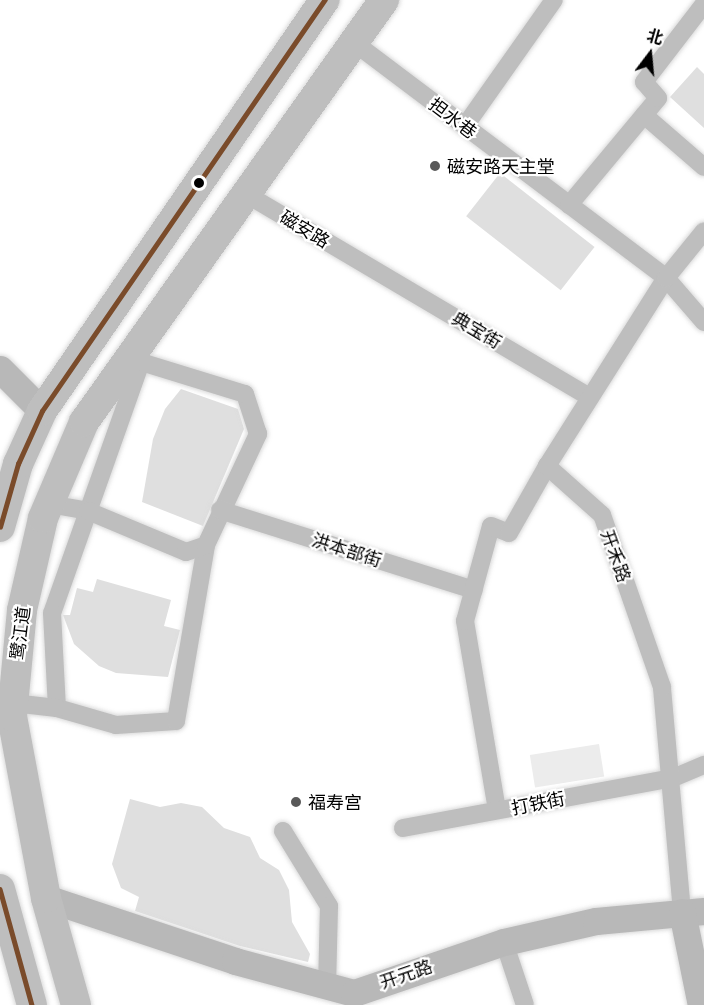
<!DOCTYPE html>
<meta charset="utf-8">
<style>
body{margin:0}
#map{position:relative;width:704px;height:1005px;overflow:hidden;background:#fff;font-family:Barlow,"Noto Sans SC",sans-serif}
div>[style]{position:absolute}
.green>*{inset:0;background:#ececec;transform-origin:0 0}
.building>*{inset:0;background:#dfdfdf;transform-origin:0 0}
.roads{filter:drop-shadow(0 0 2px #dbdbdb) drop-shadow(0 0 2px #dbdbdb)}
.street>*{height:18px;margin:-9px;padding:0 9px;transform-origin:9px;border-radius:9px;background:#bebebe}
.secondary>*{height:27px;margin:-13.5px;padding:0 13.5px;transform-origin:13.5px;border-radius:13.5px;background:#b8b8b8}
.primary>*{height:30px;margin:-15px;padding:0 15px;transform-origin:15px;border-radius:15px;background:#bebebe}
.bus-1>*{height:4.5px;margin:-2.25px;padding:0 2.25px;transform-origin:2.25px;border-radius:2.25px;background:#7a4b2a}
.dots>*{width:16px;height:16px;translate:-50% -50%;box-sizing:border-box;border:3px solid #fff;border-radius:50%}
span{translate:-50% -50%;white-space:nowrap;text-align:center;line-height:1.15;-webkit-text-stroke:4.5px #fff;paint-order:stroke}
.street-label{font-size:18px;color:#000}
.poi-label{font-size:18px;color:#000}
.left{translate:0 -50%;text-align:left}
.north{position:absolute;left:620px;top:24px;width:60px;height:60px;-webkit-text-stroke:4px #fff;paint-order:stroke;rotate:16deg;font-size:16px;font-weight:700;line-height:24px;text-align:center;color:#000}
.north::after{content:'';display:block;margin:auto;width:21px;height:27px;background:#000;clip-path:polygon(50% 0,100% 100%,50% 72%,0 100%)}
</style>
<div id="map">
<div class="green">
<div style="left:599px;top:744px;width:33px;height:70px;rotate:81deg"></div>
</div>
<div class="building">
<div style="clip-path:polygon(697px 67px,704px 74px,704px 128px,670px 97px)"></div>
<div style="left:500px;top:173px;width:120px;height:55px;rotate:38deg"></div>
<div style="clip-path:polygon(181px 389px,238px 409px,244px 429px,203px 526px,142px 502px,153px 439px,165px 409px)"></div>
<div style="clip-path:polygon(97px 579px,171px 600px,164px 626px,180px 630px,168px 677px,116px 673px,99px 666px,74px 644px,63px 615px,70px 615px,77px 588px,93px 592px)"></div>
<div style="clip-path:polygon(130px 799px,160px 807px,181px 803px,202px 807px,224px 828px,250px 837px,260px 858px,279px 870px,289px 890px,292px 922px,310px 954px,308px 962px,240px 946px,135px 911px,139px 897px,121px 888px,112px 864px)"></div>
</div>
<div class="roads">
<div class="street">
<div style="left:356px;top:44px;width:388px;rotate:37deg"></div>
<div style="left:666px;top:278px;width:58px;rotate:49.2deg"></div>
<div style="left:644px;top:115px;width:79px;rotate:40.9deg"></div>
<div style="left:465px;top:126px;width:154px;rotate:-54.8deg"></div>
<div style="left:246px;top:194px;width:399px;rotate:30.6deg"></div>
<div style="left:569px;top:205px;width:139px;rotate:-50.2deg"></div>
<div style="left:658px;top:98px;width:21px;rotate:-131deg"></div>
<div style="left:644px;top:82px;width:98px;rotate:-52.4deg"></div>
<div style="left:141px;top:362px;width:266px;rotate:109.5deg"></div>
<div style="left:52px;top:613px;width:95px;rotate:87deg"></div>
<div style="left:57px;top:708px;width:61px;rotate:16.1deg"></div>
<div style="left:116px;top:725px;width:60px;rotate:-3.8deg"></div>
<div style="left:176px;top:721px;width:179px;rotate:-80.3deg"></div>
<div style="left:49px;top:504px;width:40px;rotate:10deg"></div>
<div style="left:88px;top:511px;width:106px;rotate:22.7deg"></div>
<div style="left:186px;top:552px;width:21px;rotate:-19deg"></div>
<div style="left:206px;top:545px;width:123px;rotate:-64.9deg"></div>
<div style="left:258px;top:434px;width:42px;rotate:-108deg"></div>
<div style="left:245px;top:394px;width:119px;rotate:-162.9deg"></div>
<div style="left:220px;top:510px;width:266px;rotate:17.5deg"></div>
<div style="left:13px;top:703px;width:44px;rotate:6.5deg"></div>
<div style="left:497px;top:810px;width:192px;rotate:-99.6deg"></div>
<div style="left:465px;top:621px;width:98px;rotate:-74.7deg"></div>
<div style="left:491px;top:526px;width:19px;rotate:21deg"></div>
<div style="left:509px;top:533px;width:77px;rotate:-60.4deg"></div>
<div style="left:403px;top:828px;width:275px;rotate:-10.5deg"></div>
<div style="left:673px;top:778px;width:34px;rotate:-23deg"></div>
<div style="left:283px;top:831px;width:88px;rotate:58.5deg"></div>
<div style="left:329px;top:906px;width:81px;rotate:91.4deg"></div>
<div style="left:682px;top:912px;width:226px;rotate:-95.1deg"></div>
<div style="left:662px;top:687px;width:182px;rotate:-109.2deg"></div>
<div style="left:602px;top:515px;width:74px;rotate:-138.3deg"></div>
<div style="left:547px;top:466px;width:222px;rotate:-57.7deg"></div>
<div style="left:666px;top:278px;width:60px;rotate:-51deg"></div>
<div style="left:504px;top:942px;width:66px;rotate:71.6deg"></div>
</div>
<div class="secondary">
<div style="left:0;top:369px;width:59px;rotate:45deg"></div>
<div style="left:46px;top:898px;width:199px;rotate:18.4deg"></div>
<div style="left:235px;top:961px;width:123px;rotate:15.1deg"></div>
<div style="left:354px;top:993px;width:158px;rotate:-18.8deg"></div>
<div style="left:504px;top:942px;width:94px;rotate:-12.9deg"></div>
<div style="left:596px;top:921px;width:108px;rotate:-5.3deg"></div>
<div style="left:682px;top:912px;width:95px;rotate:78.5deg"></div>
</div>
<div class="primary">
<div style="left:0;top:527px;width:66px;rotate:-74.1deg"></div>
<div style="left:18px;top:464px;width:58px;rotate:-65.6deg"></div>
<div style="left:42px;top:411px;width:499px;rotate:-55.5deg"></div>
<div style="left:0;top:889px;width:120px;rotate:74.6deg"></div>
<div style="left:76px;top:1005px;width:111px;rotate:-105.7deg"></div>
<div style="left:46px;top:898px;width:185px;rotate:-100.6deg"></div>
<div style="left:12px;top:716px;width:106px;rotate:-84.6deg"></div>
<div style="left:22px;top:610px;width:94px;rotate:-77.1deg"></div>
<div style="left:43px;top:518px;width:104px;rotate:-66.9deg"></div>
<div style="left:84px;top:422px;width:518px;rotate:-54.59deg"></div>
</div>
</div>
<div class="bus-1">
<div style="left:0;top:527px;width:66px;rotate:-74.1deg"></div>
<div style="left:18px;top:464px;width:58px;rotate:-65.6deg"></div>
<div style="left:42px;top:411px;width:499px;rotate:-55.5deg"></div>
<div style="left:0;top:889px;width:120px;rotate:74.6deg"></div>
</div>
<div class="dots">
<div style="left:435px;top:166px;background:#595959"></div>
<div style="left:199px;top:183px;background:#000"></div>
<div style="left:296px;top:802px;background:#595959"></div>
</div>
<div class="street-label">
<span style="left:453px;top:118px;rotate:37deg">担水巷</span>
<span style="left:305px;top:229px;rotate:31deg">磁安路</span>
<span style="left:477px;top:330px;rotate:31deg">典宝街</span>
<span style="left:347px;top:550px;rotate:18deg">洪本部街</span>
<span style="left:616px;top:556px;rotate:70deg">开禾路</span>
<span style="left:20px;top:633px;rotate:-83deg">鹭江道</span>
<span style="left:538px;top:803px;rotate:-11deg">打铁街</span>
<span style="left:406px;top:974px;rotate:-19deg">开元路</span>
</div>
<div class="poi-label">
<span class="left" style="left:447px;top:166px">磁安路天主堂</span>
<span class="left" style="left:308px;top:802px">福寿宫</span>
</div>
<div class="north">北</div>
</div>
